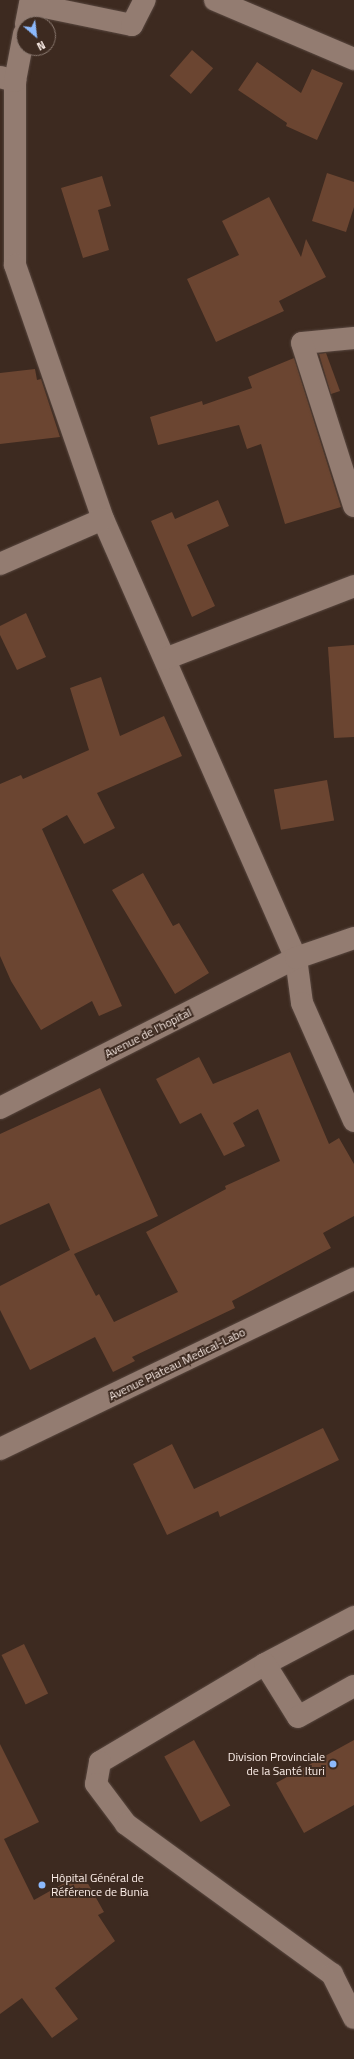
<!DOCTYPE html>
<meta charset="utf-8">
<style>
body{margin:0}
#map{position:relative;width:354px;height:2059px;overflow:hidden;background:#3d2a20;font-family:"Titillium Web",sans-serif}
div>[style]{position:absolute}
.building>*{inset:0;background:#6b4531;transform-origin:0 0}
.roads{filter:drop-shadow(0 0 1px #58473f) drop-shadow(0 0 1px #58473f)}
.minor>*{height:22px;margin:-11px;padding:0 11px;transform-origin:11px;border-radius:11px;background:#937c71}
.dots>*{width:11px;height:11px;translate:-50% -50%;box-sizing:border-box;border:2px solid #3d2a20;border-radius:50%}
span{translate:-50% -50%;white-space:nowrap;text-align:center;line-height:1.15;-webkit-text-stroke:4px #3d2a20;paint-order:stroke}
.street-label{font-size:12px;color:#fdefe9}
.poi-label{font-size:12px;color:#fdefe9}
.right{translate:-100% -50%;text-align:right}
.left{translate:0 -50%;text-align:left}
.north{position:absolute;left:16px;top:16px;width:40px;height:40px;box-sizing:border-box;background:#3d2a20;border:1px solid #8a7970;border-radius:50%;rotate:152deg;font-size:11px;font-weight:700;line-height:16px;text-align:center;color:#fdefe9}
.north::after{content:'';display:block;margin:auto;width:14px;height:18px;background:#8cb9fc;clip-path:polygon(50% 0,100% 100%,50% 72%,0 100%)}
</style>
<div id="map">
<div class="building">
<div style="left:192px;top:50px;width:28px;height:34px;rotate:41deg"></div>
<div style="clip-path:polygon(257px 62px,301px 93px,312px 69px,343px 83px,317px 140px,286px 126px,287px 123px,238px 90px)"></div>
<div style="clip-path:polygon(327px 173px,354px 182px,354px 207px,346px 232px,312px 221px)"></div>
<div style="clip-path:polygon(102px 176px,111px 206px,98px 210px,109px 250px,83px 258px,61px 188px)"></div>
<div style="clip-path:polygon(269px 197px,301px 257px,306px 239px,326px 277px,279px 301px,284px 311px,216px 342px,187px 279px,239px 255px,222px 221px)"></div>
<div style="clip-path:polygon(326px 353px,340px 391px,331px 394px,319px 354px)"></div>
<div style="clip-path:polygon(294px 358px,341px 507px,285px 524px,261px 444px,247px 449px,239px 425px,158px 445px,150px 417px,202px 401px,203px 405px,252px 388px,248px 377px)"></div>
<div style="clip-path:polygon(35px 369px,37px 380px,41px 379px,60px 437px,0 444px,0 373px)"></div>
<div style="clip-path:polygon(218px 500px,229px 526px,187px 545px,215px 606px,192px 617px,151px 521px,172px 512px,175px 519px)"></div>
<div style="clip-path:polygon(26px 613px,46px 657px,17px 670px,0 635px,0 626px)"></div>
<div style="clip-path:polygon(354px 645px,354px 737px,334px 738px,328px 647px)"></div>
<div style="clip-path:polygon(101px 677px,120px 736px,164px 716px,182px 756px,97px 793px,115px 828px,84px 844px,67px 815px,42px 829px,122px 1006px,99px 1016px,92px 1001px,41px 1030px,11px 981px,0 956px,0 784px,21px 775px,23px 779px,89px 750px,70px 688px)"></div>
<div style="left:327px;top:780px;width:41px;height:54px;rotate:80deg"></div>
<div style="clip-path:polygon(143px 873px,173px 926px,179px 923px,209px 973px,175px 994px,112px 890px)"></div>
<div style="clip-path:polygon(290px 1052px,329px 1144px,339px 1138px,354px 1164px,354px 1216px,323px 1233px,331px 1248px,232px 1301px,235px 1308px,132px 1357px,135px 1361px,113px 1372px,95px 1337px,30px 1370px,0 1310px,0 1286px,70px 1250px,49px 1203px,0 1225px,0 1134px,100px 1088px,158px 1216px,74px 1254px,96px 1296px,99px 1294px,114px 1322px,178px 1292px,146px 1232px,226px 1189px,225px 1186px,280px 1161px,258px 1109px,233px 1123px,245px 1146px,224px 1156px,201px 1113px,180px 1124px,156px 1079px,199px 1057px,213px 1084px)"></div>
<div style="clip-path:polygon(323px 1428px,339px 1460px,220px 1517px,218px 1511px,167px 1535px,133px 1464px,172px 1444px,194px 1489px)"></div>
<div style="left:24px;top:1644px;width:55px;height:25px;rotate:64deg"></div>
<div style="left:194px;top:1740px;width:75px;height:34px;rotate:61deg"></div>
<div style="clip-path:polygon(354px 1740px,354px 1805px,304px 1833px,276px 1783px)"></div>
<div style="clip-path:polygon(0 1744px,39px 1822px,4px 1839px,34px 1900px,82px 1873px,104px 1912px,98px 1915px,115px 1941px,55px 1988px,78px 2019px,52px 2038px,22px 1998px,0 2014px)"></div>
</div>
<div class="roads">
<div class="minor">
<div style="left:215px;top:0;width:151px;rotate:23deg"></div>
<div style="left:26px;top:24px;width:20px;rotate:-79deg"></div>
<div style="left:30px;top:4px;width:104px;rotate:11.6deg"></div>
<div style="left:132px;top:25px;width:28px;rotate:-63deg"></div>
<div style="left:0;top:77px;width:16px;rotate:15deg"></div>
<div style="left:15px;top:81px;width:184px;rotate:90deg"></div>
<div style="left:15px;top:265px;width:269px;rotate:70.9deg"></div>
<div style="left:103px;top:519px;width:480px;rotate:66.3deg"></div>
<div style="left:296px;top:958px;width:45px;rotate:82.4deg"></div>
<div style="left:302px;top:1003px;width:129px;rotate:66.2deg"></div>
<div style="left:15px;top:81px;width:48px;rotate:-79.2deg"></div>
<div style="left:354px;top:338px;width:52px;rotate:174.5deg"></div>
<div style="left:302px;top:343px;width:171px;rotate:72.3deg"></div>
<div style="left:0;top:564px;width:112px;rotate:-23.6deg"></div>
<div style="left:165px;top:659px;width:203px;rotate:-21.1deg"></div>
<div style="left:0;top:1108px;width:332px;rotate:-26.9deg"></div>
<div style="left:296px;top:958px;width:61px;rotate:-19deg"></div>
<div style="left:0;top:1449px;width:393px;rotate:-25.7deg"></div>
<div style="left:354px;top:1617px;width:101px;rotate:152.2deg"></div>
<div style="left:265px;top:1664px;width:192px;rotate:149.3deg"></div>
<div style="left:100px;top:1762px;width:22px;rotate:100deg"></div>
<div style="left:96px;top:1784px;width:50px;rotate:53.1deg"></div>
<div style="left:126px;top:1824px;width:255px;rotate:36.1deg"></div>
<div style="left:332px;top:1974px;width:49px;rotate:63.4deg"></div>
<div style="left:265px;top:1664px;width:62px;rotate:58.1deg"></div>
<div style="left:298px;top:1717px;width:64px;rotate:-29deg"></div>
</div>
</div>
<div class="dots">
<div style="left:333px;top:1764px;background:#8cb9fc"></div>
<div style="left:42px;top:1885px;background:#8cb9fc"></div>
</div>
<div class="street-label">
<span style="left:148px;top:1033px;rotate:-27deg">Avenue de l'hopital</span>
<span style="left:177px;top:1364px;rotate:-26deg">Avenue Plateau Medical-Labo</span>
</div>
<div class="poi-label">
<span class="right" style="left:325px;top:1764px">Division Provinciale<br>de la Santé Ituri</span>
<span class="left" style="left:51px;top:1885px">Hôpital Général de<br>Référence de Bunia</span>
</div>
<div class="north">N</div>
</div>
